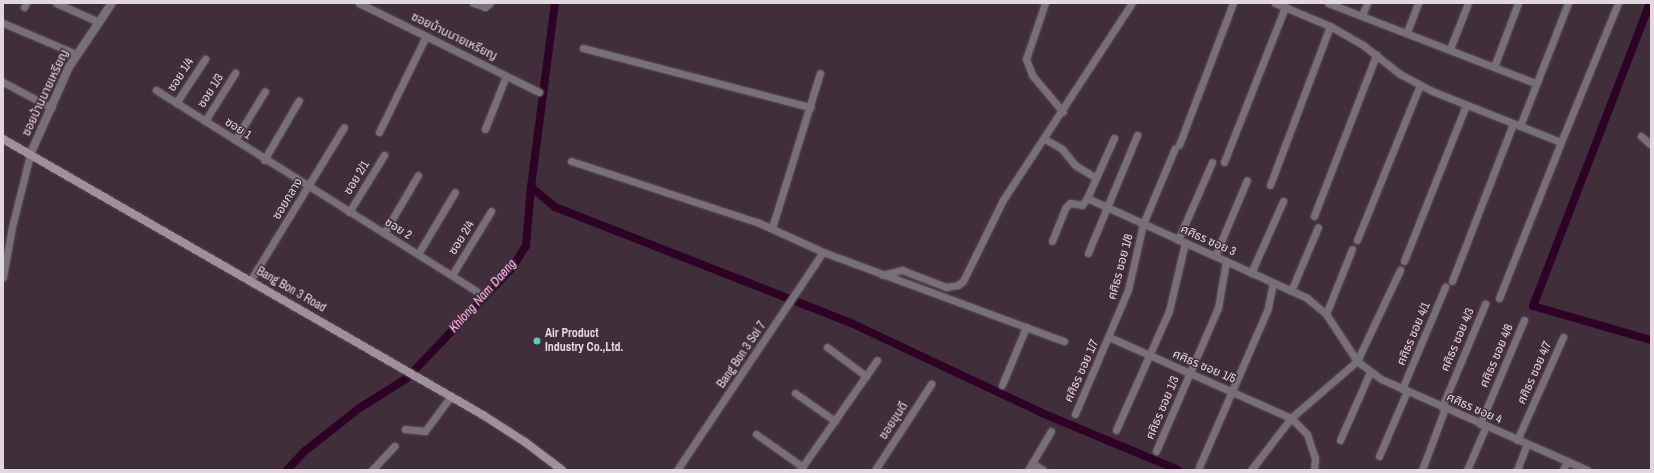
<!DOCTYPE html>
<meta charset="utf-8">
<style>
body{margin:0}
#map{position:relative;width:1654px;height:473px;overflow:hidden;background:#402e3b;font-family:"Archivo Narrow","Noto Sans Thai",sans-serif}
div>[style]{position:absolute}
.canal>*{height:8px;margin:-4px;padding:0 4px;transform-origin:4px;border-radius:4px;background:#2e0225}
.roads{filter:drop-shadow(0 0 1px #5e4d59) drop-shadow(0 0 1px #5e4d59)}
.minor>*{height:7px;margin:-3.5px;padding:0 3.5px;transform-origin:3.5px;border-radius:3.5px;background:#796f76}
.tertiary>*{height:8px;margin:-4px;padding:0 4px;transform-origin:4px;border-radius:4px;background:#796f76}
.secondary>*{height:8px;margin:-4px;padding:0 4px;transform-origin:4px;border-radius:4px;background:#9f909a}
.dots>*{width:11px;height:11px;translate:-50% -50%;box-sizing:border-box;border:2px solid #402e3b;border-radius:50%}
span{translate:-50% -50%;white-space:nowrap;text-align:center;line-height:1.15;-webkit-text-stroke:3px #402e3b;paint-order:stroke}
.street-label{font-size:12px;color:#e4d8e0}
.poi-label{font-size:12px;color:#e4d8e0;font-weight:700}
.left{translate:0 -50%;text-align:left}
.water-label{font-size:13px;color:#fdaee7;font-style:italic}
.frame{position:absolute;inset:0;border:4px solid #e4d8e0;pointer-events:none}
</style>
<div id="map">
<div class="canal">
<div style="left:1650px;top:3px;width:325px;rotate:111.1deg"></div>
<div style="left:1533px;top:306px;width:123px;rotate:16.1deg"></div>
<div style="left:531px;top:187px;width:31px;rotate:40deg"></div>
<div style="left:555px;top:207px;width:318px;rotate:21.4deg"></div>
<div style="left:851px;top:323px;width:211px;rotate:25.2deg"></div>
<div style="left:1042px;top:413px;width:147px;rotate:22.7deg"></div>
<div style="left:287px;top:470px;width:26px;rotate:-47deg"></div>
<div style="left:305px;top:451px;width:68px;rotate:-38.4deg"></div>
<div style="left:358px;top:409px;width:58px;rotate:-32.3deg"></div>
<div style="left:407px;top:378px;width:152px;rotate:-46.3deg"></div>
<div style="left:512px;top:268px;width:26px;rotate:-58deg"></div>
<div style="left:526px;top:246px;width:59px;rotate:-85.2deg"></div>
<div style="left:531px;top:187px;width:186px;rotate:-82.6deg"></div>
</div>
<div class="roads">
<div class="minor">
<div style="left:56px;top:3px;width:47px;rotate:23.8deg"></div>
<div style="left:359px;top:3px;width:201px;rotate:26.3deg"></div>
<div style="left:473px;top:3px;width:13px;rotate:18deg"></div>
<div style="left:485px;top:7px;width:6px;rotate:-39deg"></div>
<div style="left:1045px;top:3px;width:59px;rotate:108.7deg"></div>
<div style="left:1026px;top:59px;width:17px;rotate:69deg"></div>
<div style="left:1032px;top:75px;width:48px;rotate:50deg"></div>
<div style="left:1275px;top:3px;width:60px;rotate:22.7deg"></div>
<div style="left:1330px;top:26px;width:38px;rotate:30deg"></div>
<div style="left:1363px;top:45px;width:47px;rotate:38.1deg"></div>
<div style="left:1400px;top:74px;width:36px;rotate:28deg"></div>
<div style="left:1432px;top:91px;width:139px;rotate:21.6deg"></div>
<div style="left:1561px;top:142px;width:150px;rotate:-67.7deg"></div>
<div style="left:1328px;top:3px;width:222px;rotate:21.1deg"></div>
<div style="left:24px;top:7px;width:4px;rotate:-63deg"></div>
<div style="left:1362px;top:15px;width:13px;rotate:-67deg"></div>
<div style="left:3px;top:23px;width:79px;rotate:23deg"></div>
<div style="left:1407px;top:32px;width:31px;rotate:-69deg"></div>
<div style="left:583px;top:48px;width:235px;rotate:14.6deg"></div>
<div style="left:1450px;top:49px;width:49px;rotate:-68.6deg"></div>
<div style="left:1494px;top:67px;width:68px;rotate:-69.4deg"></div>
<div style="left:3px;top:82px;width:55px;rotate:28deg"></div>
<div style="left:156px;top:90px;width:378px;rotate:32.1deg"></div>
<div style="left:176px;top:103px;width:53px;rotate:-56.6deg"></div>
<div style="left:205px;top:121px;width:57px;rotate:-58deg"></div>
<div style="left:1520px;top:126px;width:132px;rotate:-68.7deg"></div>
<div style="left:485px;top:129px;width:57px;rotate:-68.4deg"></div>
<div style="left:379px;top:132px;width:107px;rotate:-63.9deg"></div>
<div style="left:1641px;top:136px;width:13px;rotate:42deg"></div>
<div style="left:1114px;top:138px;width:66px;rotate:114.2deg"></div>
<div style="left:1087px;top:198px;width:242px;rotate:24.4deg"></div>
<div style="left:1307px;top:298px;width:25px;rotate:40deg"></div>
<div style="left:1326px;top:314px;width:56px;rotate:56.6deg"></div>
<div style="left:1357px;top:361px;width:30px;rotate:37deg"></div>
<div style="left:1381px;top:379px;width:225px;rotate:23.8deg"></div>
<div style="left:1045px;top:139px;width:20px;rotate:30deg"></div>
<div style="left:1062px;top:149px;width:21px;rotate:51deg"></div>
<div style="left:1075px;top:165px;width:19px;rotate:32deg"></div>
<div style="left:235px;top:140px;width:57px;rotate:-58.5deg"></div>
<div style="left:1179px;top:145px;width:152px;rotate:-69.2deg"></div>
<div style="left:264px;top:160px;width:69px;rotate:-59.7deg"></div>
<div style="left:571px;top:161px;width:196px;rotate:18.2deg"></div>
<div style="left:757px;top:222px;width:72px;rotate:24.4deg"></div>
<div style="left:823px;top:252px;width:257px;rotate:20.3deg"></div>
<div style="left:1224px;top:162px;width:167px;rotate:-68.5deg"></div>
<div style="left:1270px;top:185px;width:170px;rotate:-69.3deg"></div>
<div style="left:349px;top:212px;width:67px;rotate:-58.4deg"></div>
<div style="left:1314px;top:216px;width:173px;rotate:-68.9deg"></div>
<div style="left:772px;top:228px;width:162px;rotate:-72.8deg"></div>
<div style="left:384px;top:233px;width:67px;rotate:-59.6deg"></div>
<div style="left:1178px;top:240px;width:85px;rotate:-66.4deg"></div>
<div style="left:1357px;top:240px;width:167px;rotate:-67.9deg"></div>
<div style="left:1052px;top:241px;width:35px;rotate:-68deg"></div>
<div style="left:1065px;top:208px;width:7px;rotate:-45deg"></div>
<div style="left:1070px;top:203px;width:12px;rotate:9deg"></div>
<div style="left:1082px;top:205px;width:9px;rotate:-54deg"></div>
<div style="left:1088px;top:253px;width:128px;rotate:-67.4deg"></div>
<div style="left:418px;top:254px;width:72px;rotate:-59.2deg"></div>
<div style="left:1215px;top:256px;width:82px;rotate:-67.2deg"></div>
<div style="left:1404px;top:261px;width:168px;rotate:-68.3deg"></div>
<div style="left:1251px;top:273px;width:79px;rotate:-66deg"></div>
<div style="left:452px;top:275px;width:75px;rotate:-58.6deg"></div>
<div style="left:882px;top:275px;width:21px;rotate:-14deg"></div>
<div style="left:902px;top:270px;width:47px;rotate:21.1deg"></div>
<div style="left:946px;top:287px;width:12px;rotate:-9deg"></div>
<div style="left:958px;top:285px;width:6px;rotate:-39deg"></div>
<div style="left:963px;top:281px;width:90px;rotate:-63.7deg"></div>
<div style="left:1003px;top:200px;width:235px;rotate:-56.8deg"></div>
<div style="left:3px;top:277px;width:51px;rotate:-79.8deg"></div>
<div style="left:12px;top:227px;width:74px;rotate:-76deg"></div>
<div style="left:250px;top:281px;width:180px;rotate:-58.6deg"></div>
<div style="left:1452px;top:281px;width:168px;rotate:-68.8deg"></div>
<div style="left:1291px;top:291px;width:69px;rotate:-67.1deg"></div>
<div style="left:1499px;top:298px;width:168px;rotate:-68.3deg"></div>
<div style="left:1326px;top:314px;width:70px;rotate:-68.2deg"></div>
<div style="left:1109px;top:337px;width:199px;rotate:24deg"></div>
<div style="left:1291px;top:418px;width:23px;rotate:45deg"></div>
<div style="left:1307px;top:434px;width:25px;rotate:72deg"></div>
<div style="left:1315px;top:458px;width:12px;rotate:95deg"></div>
<div style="left:827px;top:347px;width:49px;rotate:36.6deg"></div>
<div style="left:1002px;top:385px;width:63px;rotate:-67.5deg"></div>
<div style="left:1402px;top:389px;width:111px;rotate:-67.1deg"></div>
<div style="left:795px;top:393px;width:49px;rotate:35deg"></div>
<div style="left:1442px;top:407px;width:112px;rotate:-67.3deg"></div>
<div style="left:1075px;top:414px;width:135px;rotate:-66.9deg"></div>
<div style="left:1128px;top:290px;width:68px;rotate:-77.2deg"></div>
<div style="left:1143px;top:224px;width:82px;rotate:-67.2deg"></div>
<div style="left:1480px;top:424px;width:113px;rotate:-67.1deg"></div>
<div style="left:405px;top:429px;width:20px;rotate:6deg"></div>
<div style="left:425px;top:431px;width:44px;rotate:-53.4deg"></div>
<div style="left:1116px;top:430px;width:130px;rotate:-66deg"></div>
<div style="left:1169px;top:311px;width:70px;rotate:-76.8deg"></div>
<div style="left:756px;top:434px;width:57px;rotate:35.1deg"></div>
<div style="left:1340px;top:440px;width:74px;rotate:-66.2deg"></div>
<div style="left:1517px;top:440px;width:113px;rotate:-65.9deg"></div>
<div style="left:1156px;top:451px;width:156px;rotate:-66.6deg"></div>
<div style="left:1218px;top:308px;width:48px;rotate:-80.3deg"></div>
<div style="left:1379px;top:456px;width:71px;rotate:-66.7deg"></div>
<div style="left:1032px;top:463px;width:13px;rotate:32deg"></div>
<div style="left:1199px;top:467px;width:173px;rotate:-66.5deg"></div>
<div style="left:1268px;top:308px;width:25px;rotate:-79deg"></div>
<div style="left:372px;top:470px;width:33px;rotate:-47deg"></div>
<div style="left:677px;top:470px;width:262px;rotate:-56.2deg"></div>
<div style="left:800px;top:470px;width:134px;rotate:-55deg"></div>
<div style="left:875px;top:470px;width:103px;rotate:-56.9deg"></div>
<div style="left:1028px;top:470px;width:45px;rotate:-59.5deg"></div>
<div style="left:1251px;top:470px;width:66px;rotate:-52.4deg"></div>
<div style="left:1291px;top:418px;width:87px;rotate:-40.8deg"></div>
<div style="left:1357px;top:361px;width:101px;rotate:-64.7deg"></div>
<div style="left:1422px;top:470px;width:66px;rotate:-69.6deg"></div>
<div style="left:1467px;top:470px;width:48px;rotate:-66.6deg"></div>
<div style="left:1517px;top:470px;width:28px;rotate:-69deg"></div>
<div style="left:1563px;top:470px;width:10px;rotate:-66deg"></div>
</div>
<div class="tertiary">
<div style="left:30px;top:155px;width:96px;rotate:-66.1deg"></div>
<div style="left:69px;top:67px;width:77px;rotate:-56.1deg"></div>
</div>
<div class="secondary">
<div style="left:3px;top:139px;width:554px;rotate:29.9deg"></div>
<div style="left:483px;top:415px;width:50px;rotate:32.7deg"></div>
<div style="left:525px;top:442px;width:46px;rotate:37.1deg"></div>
</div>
</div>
<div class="dots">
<div style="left:537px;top:341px;background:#59cebe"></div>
</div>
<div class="street-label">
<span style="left:454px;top:37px;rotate:26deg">ซอยบ้านนายเหรียญ</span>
<span style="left:181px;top:75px;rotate:-57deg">ซอย 1/4</span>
<span style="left:211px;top:91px;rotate:-58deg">ซอย 1/3</span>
<span style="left:46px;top:93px;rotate:-65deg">ซอยบ้านนายเหรียญ</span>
<span style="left:238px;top:129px;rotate:33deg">ซอย 1</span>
<span style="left:357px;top:178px;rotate:-59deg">ซอย 2/1</span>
<span style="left:288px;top:199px;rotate:-59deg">ซอยกลาง</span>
<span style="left:398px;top:229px;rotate:32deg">ซอย 2</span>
<span style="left:462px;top:238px;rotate:-58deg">ซอย 2/4</span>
<span style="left:1208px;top:241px;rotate:24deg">ศศิธร ซอย 3</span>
<span style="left:1121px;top:267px;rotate:-75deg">ศศิธร ซอย 1/8</span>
<span style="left:291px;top:290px;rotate:30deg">Bang Bon 3 Road</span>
<span style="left:1414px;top:334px;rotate:-67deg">ศศิธร ซอย 4/1</span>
<span style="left:1458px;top:340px;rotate:-67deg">ศศิธร ซอย 4/3</span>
<span style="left:742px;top:355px;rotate:-56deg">Bang Bon 3 Soi 7</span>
<span style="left:1497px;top:356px;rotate:-67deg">ศศิธร ซอย 4/8</span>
<span style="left:1204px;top:367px;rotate:23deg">ศศิธร ซอย 1/5</span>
<span style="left:1082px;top:371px;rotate:-66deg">ศศิธร ซอย 1/7</span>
<span style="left:1535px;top:373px;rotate:-66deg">ศศิธร ซอย 4/7</span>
<span style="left:1163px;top:408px;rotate:-67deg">ศศิธร ซอย 1/3</span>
<span style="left:1474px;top:409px;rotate:24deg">ศศิธร ซอย 4</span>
<span style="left:894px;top:421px;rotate:-57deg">ซอยขุนดี</span>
</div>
<div class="poi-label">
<span class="left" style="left:545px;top:341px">Air Product<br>Industry Co.,Ltd.</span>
</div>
<div class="water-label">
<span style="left:483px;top:296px;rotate:-48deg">Khlong Nam Daeng</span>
</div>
<div class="frame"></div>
</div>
